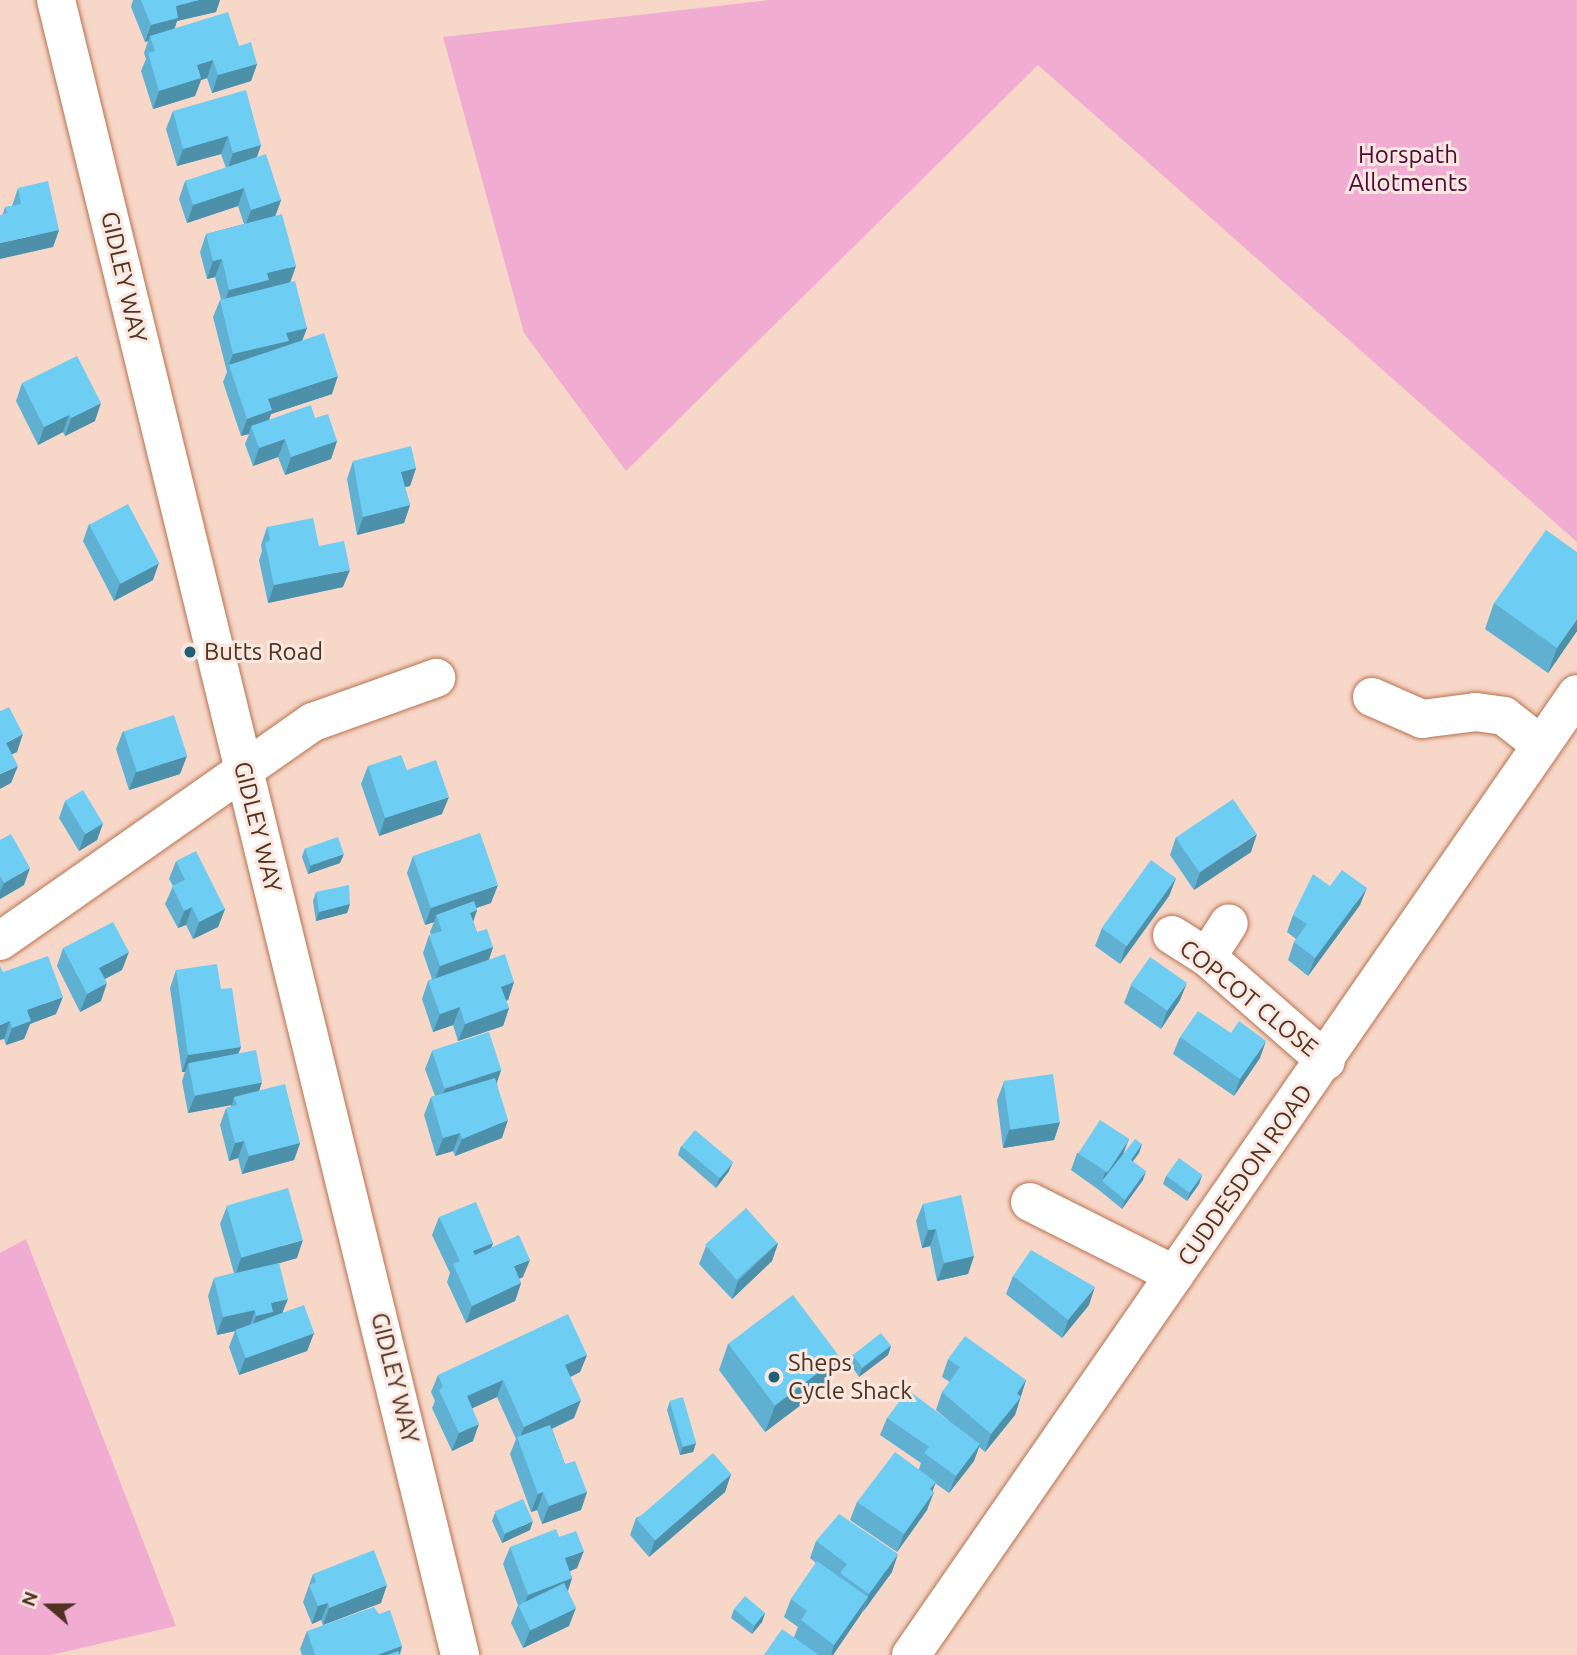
<!DOCTYPE html>
<style>
body{margin:0}
#map{position:relative;width:1577px;height:1655px;overflow:hidden;background:#f7d7c8;font-family:Ubuntu,sans-serif}
div>[style]{position:absolute}
.green>*{inset:0;background:#f1add1}
.roads{filter:drop-shadow(0 0 2px #ba714d) drop-shadow(0 0 2px #ba714d)}
.minor>*{height:38px;margin:-19px;padding:0 19px;transform-origin:19px;border-radius:19px;background:#fff}
.wall>*{inset:0;background:#5fb0d1}
.shaded-wall>*{inset:0;background:#4d90aa}
.building>*{inset:0;background:#6ecdf3;transform-origin:0 0}
.dots>*{width:19px;height:19px;translate:-50% -50%;box-sizing:border-box;border:4px solid #f9e8e0;border-radius:50%}
span{translate:-50% -50%;white-space:nowrap;text-align:center;line-height:1.15;-webkit-text-stroke:6px #f9e8e0;paint-order:stroke}
.park-label{font-size:24px;color:#500838}
.street-label{font-size:24px;color:#513122}
.poi-label{font-size:24px;color:#513122}
.left{translate:0 -50%;text-align:left}
.north{position:absolute;left:14px;top:1571px;width:70px;height:70px;-webkit-text-stroke:5px #f9e8e0;paint-order:stroke;rotate:290deg;font-size:19px;font-weight:700;line-height:28px;text-align:center;color:#513122}
.north::after{content:'';display:block;margin:auto;width:24px;height:32px;background:#513122;clip-path:polygon(50% 0,100% 100%,50% 72%,0 100%)}
</style>
<div id="map">
<div class="green">
<div style="clip-path:polygon(770px 0,1577px 0,1577px 542px,1038px 65px,626px 471px,524px 333px,443px 37px)"></div>
<div style="clip-path:polygon(26px 1239px,176px 1626px,51px 1655px,0 1655px,0 1253px)"></div>
</div>
<div class="roads">
<div class="minor">
<div style="left:56px;top:0;width:1704px;rotate:76.28deg"></div>
<div style="left:1372px;top:697px;width:55px;rotate:23.7deg"></div>
<div style="left:1422px;top:719px;width:54px;rotate:-7.4deg"></div>
<div style="left:1476px;top:712px;width:28px;rotate:8deg"></div>
<div style="left:1504px;top:716px;width:47px;rotate:38.1deg"></div>
<div style="left:1172px;top:935px;width:41px;rotate:32.2deg"></div>
<div style="left:1207px;top:957px;width:158px;rotate:41.2deg"></div>
<div style="left:0;top:941px;width:382px;rotate:-35deg"></div>
<div style="left:313px;top:722px;width:131px;rotate:-19.7deg"></div>
<div style="left:1207px;top:957px;width:40px;rotate:-57.1deg"></div>
<div style="left:1030px;top:1202px;width:162px;rotate:26.7deg"></div>
<div style="left:911px;top:1655px;width:1169px;rotate:-55.28deg"></div>
</div>
</div>
<div class="wall">
<div style="clip-path:polygon(133px 0,220px 0,216px 12px,177px 21px,175px 28px,239px 46px,257px 64px,251px 81px,212px 93px,207px 78px,201px 80px,195px 96px,153px 109px,141px 71px,146px 59px,144px 53px,148px 41px,145px 42px,131px 7px)"></div>
<div style="clip-path:polygon(173px 111px,261px 145px,257px 157px,281px 200px,275px 216px,290px 283px,307px 328px,302px 341px,332px 394px,271px 414px,269px 420px,315px 418px,337px 441px,331px 459px,285px 475px,278px 457px,253px 466px,245px 444px,249px 434px,241px 436px,223px 382px,227px 372px,213px 317px,220px 300px,221px 299px,215px 277px,207px 279px,200px 252px,206px 234px,244px 224px,238px 206px,187px 223px,179px 199px,185px 181px,226px 168px,221px 154px,177px 166px,166px 129px)"></div>
<div style="clip-path:polygon(18px 188px,59px 230px,53px 247px,3px 214px,5px 207px,12px 206px)"></div>
<div style="clip-path:polygon(22px 383px,95px 421px,65px 436px,63px 432px,38px 445px,16px 401px)"></div>
<div style="clip-path:polygon(353px 461px,416px 468px,410px 486px,405px 487px,410px 505px,404px 523px,357px 535px,347px 479px)"></div>
<div style="clip-path:polygon(89px 524px,153px 580px,114px 601px,83px 541px)"></div>
<div style="clip-path:polygon(267px 527px,319px 546px,343px 587px,268px 603px,259px 560px,262px 551px,261px 545px)"></div>
<div style="clip-path:polygon(1494px 603px,1577px 631px,1548px 673px,1485px 629px)"></div>
<div style="clip-path:polygon(123px 731px,180px 774px,129px 790px,116px 749px)"></div>
<div style="clip-path:polygon(368px 766px,407px 770px,442px 814px,379px 836px,361px 784px)"></div>
<div style="clip-path:polygon(65px 801px,103px 823px,97px 840px,79px 851px,59px 818px)"></div>
<div style="clip-path:polygon(1176px 837px,1251px 852px,1194px 890px,1170px 855px)"></div>
<div style="clip-path:polygon(0 840px,24px 885px,0 899px)"></div>
<div style="clip-path:polygon(305px 848px,340px 863px,308px 874px,302px 857px)"></div>
<div style="clip-path:polygon(413px 856px,491px 903px,476px 908px,477px 910px,473px 921px,477px 932px,493px 947px,489px 960px,514px 982px,508px 1000px,506px 1001px,509px 1008px,503px 1026px,458px 1041px,453px 1025px,433px 1032px,422px 999px,428px 981px,432px 979px,423px 953px,429px 935px,431px 935px,430px 932px,434px 922px,425px 925px,407px 873px)"></div>
<div style="clip-path:polygon(176px 861px,225px 909px,218px 927px,193px 939px,186px 925px,178px 928px,165px 904px,173px 886px,169px 879px)"></div>
<div style="clip-path:polygon(1176px 878px,1169px 896px,1120px 964px,1095px 946px,1102px 928px)"></div>
<div style="clip-path:polygon(1330px 886px,1360px 905px,1308px 976px,1288px 960px,1294px 942px,1296px 939px,1287px 932px,1293px 915px)"></div>
<div style="clip-path:polygon(316px 892px,350px 904px,347px 913px,316px 921px,313px 901px)"></div>
<div style="clip-path:polygon(63px 948px,122px 970px,105px 979px,101px 1001px,80px 1012px,57px 966px)"></div>
<div style="clip-path:polygon(176px 970px,221px 989px,241px 1047px,238px 1054px,262px 1082px,259px 1091px,300px 1143px,294px 1160px,242px 1174px,238px 1158px,229px 1161px,220px 1125px,226px 1108px,231px 1107px,231px 1105px,188px 1113px,182px 1081px,185px 1072px,182px 1072px,170px 988px)"></div>
<div style="clip-path:polygon(3px 972px,56px 1014px,30px 1024px,24px 1039px,6px 1045px,4px 1039px)"></div>
<div style="clip-path:polygon(1131px 985px,1180px 1000px,1161px 1029px,1124px 1003px)"></div>
<div style="clip-path:polygon(1180px 1037px,1260px 1058px,1234px 1096px,1173px 1054px)"></div>
<div style="clip-path:polygon(432px 1051px,501px 1070px,497px 1082px,502px 1138px,455px 1156px,453px 1151px,436px 1156px,424px 1115px,431px 1097px,435px 1096px,425px 1069px)"></div>
<div style="clip-path:polygon(1004px 1082px,1060px 1122px,1054px 1140px,1003px 1148px,997px 1100px)"></div>
<div style="clip-path:polygon(1142px 1144px,1139px 1153px,1133px 1161px,1143px 1180px,1122px 1209px,1099px 1190px,1071px 1170px,1077px 1153px,1124px 1153px)"></div>
<div style="clip-path:polygon(681px 1146px,729px 1171px,716px 1188px,678px 1155px)"></div>
<div style="clip-path:polygon(1202px 1175px,1199px 1184px,1187px 1201px,1163px 1184px,1166px 1176px)"></div>
<div style="clip-path:polygon(923px 1204px,974px 1256px,968px 1274px,937px 1281px,930px 1246px,922px 1248px,916px 1221px)"></div>
<div style="clip-path:polygon(227px 1206px,297px 1258px,279px 1263px,283px 1313px,314px 1333px,307px 1351px,239px 1375px,229px 1347px,235px 1331px,217px 1335px,208px 1296px,214px 1278px,234px 1273px,220px 1224px)"></div>
<div style="clip-path:polygon(439px 1217px,493px 1243px,491px 1248px,523px 1277px,519px 1279px,521px 1283px,515px 1301px,466px 1323px,447px 1282px,450px 1273px,432px 1235px)"></div>
<div style="clip-path:polygon(778px 1243px,772px 1261px,732px 1299px,699px 1264px,706px 1246px)"></div>
<div style="clip-path:polygon(1013px 1276px,1089px 1305px,1062px 1338px,1006px 1294px)"></div>
<div style="clip-path:polygon(728px 1344px,839px 1357px,830px 1383px,765px 1432px,719px 1370px)"></div>
<div style="clip-path:polygon(891px 1346px,888px 1355px,859px 1377px,850px 1364px,853px 1355px)"></div>
<div style="clip-path:polygon(587px 1355px,580px 1372px,570px 1377px,574px 1418px,552px 1429px,565px 1464px,587px 1492px,581px 1510px,542px 1524px,537px 1510px,531px 1512px,510px 1454px,516px 1439px,497px 1397px,472px 1408px,473px 1441px,452px 1451px,432px 1408px,435px 1401px,431px 1392px,438px 1375px)"></div>
<div style="clip-path:polygon(948px 1359px,1026px 1380px,1015px 1415px,985px 1452px,979px 1447px,974px 1461px,949px 1493px,935px 1483px,927px 1510px,897px 1552px,850px 1520px,857px 1502px,919px 1469px,921px 1463px,880px 1435px,887px 1418px,948px 1420px,936px 1410px,942px 1392px,950px 1382px,942px 1377px)"></div>
<div style="clip-path:polygon(670px 1401px,696px 1443px,693px 1452px,680px 1455px,667px 1410px)"></div>
<div style="clip-path:polygon(731px 1474px,725px 1492px,649px 1557px,630px 1535px,636px 1518px)"></div>
<div style="clip-path:polygon(495px 1513px,530px 1530px,502px 1543px,492px 1521px)"></div>
<div style="clip-path:polygon(559px 1537px,577px 1568px,570px 1571px,572px 1578px,568px 1591px,569px 1626px,523px 1648px,511px 1623px,518px 1605px,503px 1564px,510px 1547px)"></div>
<div style="clip-path:polygon(816px 1541px,892px 1572px,863px 1611px,833px 1655px,764px 1655px,794px 1637px,798px 1627px,784px 1617px,791px 1599px,816px 1563px,810px 1558px)"></div>
<div style="clip-path:polygon(313px 1574px,381px 1603px,323px 1625px,321px 1620px,312px 1624px,303px 1602px)"></div>
<div style="clip-path:polygon(734px 1609px,765px 1613px,762px 1622px,752px 1634px,731px 1618px)"></div>
<div style="clip-path:polygon(307px 1631px,402px 1646px,400px 1655px,302px 1655px,300px 1649px)"></div>
</div>
<div class="shaded-wall">
<div style="clip-path:polygon(199px 0,220px 0,216px 12px,177px 21px,172px 35px,150px 36px,148px 41px,145px 42px,151px 25px,176px 6px)"></div>
<div style="clip-path:polygon(213px 60px,207px 78px,201px 80px,195px 96px,153px 109px,159px 91px,197px 65px)"></div>
<div style="clip-path:polygon(257px 64px,251px 81px,212px 93px,218px 75px)"></div>
<div style="clip-path:polygon(228px 136px,221px 154px,177px 166px,183px 149px)"></div>
<div style="clip-path:polygon(261px 145px,255px 162px,227px 171px,233px 153px)"></div>
<div style="clip-path:polygon(244px 188px,238px 206px,187px 223px,193px 205px)"></div>
<div style="clip-path:polygon(281px 200px,275px 217px,245px 227px,251px 210px)"></div>
<div style="clip-path:polygon(59px 230px,53px 247px,0 259px,0 243px)"></div>
<div style="clip-path:polygon(222px 259px,215px 277px,207px 279px,213px 261px)"></div>
<div style="clip-path:polygon(296px 266px,290px 283px,223px 307px,229px 290px,267px 273px)"></div>
<div style="clip-path:polygon(307px 328px,300px 346px,229px 365px,233px 354px,286px 333px)"></div>
<div style="clip-path:polygon(338px 376px,332px 394px,271px 414px,266px 428px,251px 426px,249px 434px,241px 436px,247px 419px,268px 399px)"></div>
<div style="clip-path:polygon(101px 403px,95px 421px,65px 436px,71px 418px)"></div>
<div style="clip-path:polygon(69px 415px,63px 432px,38px 445px,44px 427px)"></div>
<div style="clip-path:polygon(285px 439px,278px 457px,253px 466px,259px 448px)"></div>
<div style="clip-path:polygon(337px 441px,331px 459px,285px 475px,291px 457px)"></div>
<div style="clip-path:polygon(416px 468px,410px 486px,395px 489px,401px 472px)"></div>
<div style="clip-path:polygon(410px 505px,404px 523px,357px 535px,363px 517px)"></div>
<div style="clip-path:polygon(159px 563px,153px 580px,114px 601px,120px 583px)"></div>
<div style="clip-path:polygon(350px 570px,343px 587px,268px 603px,274px 585px)"></div>
<div style="clip-path:polygon(1577px 619px,1577px 631px,1548px 673px,1557px 648px)"></div>
<div style="clip-path:polygon(23px 734px,17px 752px,0 760px,6px 743px)"></div>
<div style="clip-path:polygon(187px 756px,180px 774px,129px 790px,136px 772px)"></div>
<div style="clip-path:polygon(18px 766px,11px 783px,0 789px,0 774px)"></div>
<div style="clip-path:polygon(449px 797px,442px 814px,379px 836px,385px 818px)"></div>
<div style="clip-path:polygon(103px 823px,97px 840px,79px 851px,85px 834px)"></div>
<div style="clip-path:polygon(1257px 834px,1251px 852px,1194px 890px,1200px 872px)"></div>
<div style="clip-path:polygon(344px 854px,340px 863px,308px 874px,311px 865px)"></div>
<div style="clip-path:polygon(30px 868px,24px 885px,0 899px,0 892px,4px 883px)"></div>
<div style="clip-path:polygon(1176px 878px,1169px 896px,1120px 964px,1126px 946px)"></div>
<div style="clip-path:polygon(498px 885px,491px 903px,438px 921px,436px 915px,434px 922px,425px 925px,431px 908px)"></div>
<div style="clip-path:polygon(1367px 888px,1360px 905px,1308px 976px,1315px 958px)"></div>
<div style="clip-path:polygon(350px 904px,347px 913px,316px 921px,319px 912px)"></div>
<div style="clip-path:polygon(192px 907px,186px 925px,178px 928px,184px 911px)"></div>
<div style="clip-path:polygon(225px 909px,218px 927px,193px 939px,199px 922px)"></div>
<div style="clip-path:polygon(477px 910px,471px 928px,470px 913px)"></div>
<div style="clip-path:polygon(493px 947px,487px 965px,434px 983px,440px 966px)"></div>
<div style="clip-path:polygon(129px 952px,122px 970px,93px 985px,99px 968px)"></div>
<div style="clip-path:polygon(514px 982px,508px 1000px,495px 1004px,501px 987px)"></div>
<div style="clip-path:polygon(107px 983px,101px 1001px,80px 1012px,87px 994px)"></div>
<div style="clip-path:polygon(1187px 983px,1180px 1000px,1161px 1029px,1167px 1011px)"></div>
<div style="clip-path:polygon(63px 997px,56px 1014px,30px 1024px,24px 1039px,6px 1045px,12px 1028px,27px 1010px)"></div>
<div style="clip-path:polygon(460px 1007px,453px 1025px,433px 1032px,440px 1014px)"></div>
<div style="clip-path:polygon(509px 1008px,503px 1026px,458px 1041px,465px 1024px)"></div>
<div style="clip-path:polygon(10px 1021px,4px 1039px,0 1040px,0 1025px)"></div>
<div style="clip-path:polygon(1266px 1041px,1260px 1058px,1234px 1096px,1240px 1079px)"></div>
<div style="clip-path:polygon(241px 1047px,234px 1065px,188px 1064px,185px 1072px,182px 1072px,188px 1055px)"></div>
<div style="clip-path:polygon(501px 1070px,495px 1088px,438px 1107px,445px 1089px)"></div>
<div style="clip-path:polygon(262px 1082px,256px 1100px,234px 1097px,232px 1105px,188px 1113px,195px 1096px)"></div>
<div style="clip-path:polygon(508px 1120px,502px 1138px,455px 1156px,462px 1139px)"></div>
<div style="clip-path:polygon(1060px 1122px,1054px 1140px,1003px 1148px,1009px 1130px)"></div>
<div style="clip-path:polygon(460px 1133px,453px 1151px,436px 1156px,443px 1138px)"></div>
<div style="clip-path:polygon(1129px 1139px,1122px 1157px,1102px 1181px,1105px 1173px)"></div>
<div style="clip-path:polygon(244px 1141px,238px 1158px,229px 1161px,235px 1143px)"></div>
<div style="clip-path:polygon(300px 1143px,294px 1160px,242px 1174px,249px 1156px)"></div>
<div style="clip-path:polygon(1142px 1144px,1139px 1153px,1127px 1169px,1131px 1160px)"></div>
<div style="clip-path:polygon(733px 1162px,729px 1171px,716px 1188px,719px 1179px)"></div>
<div style="clip-path:polygon(1146px 1171px,1143px 1180px,1122px 1209px,1125px 1200px)"></div>
<div style="clip-path:polygon(1202px 1175px,1199px 1184px,1187px 1201px,1190px 1192px)"></div>
<div style="clip-path:polygon(936px 1229px,930px 1246px,922px 1248px,928px 1230px)"></div>
<div style="clip-path:polygon(303px 1240px,297px 1258px,235px 1276px,241px 1258px)"></div>
<div style="clip-path:polygon(493px 1243px,487px 1260px,467px 1268px,473px 1251px)"></div>
<div style="clip-path:polygon(778px 1243px,772px 1261px,732px 1299px,738px 1281px)"></div>
<div style="clip-path:polygon(974px 1256px,968px 1274px,937px 1281px,944px 1263px)"></div>
<div style="clip-path:polygon(530px 1260px,523px 1277px,508px 1284px,514px 1266px)"></div>
<div style="clip-path:polygon(521px 1283px,515px 1301px,466px 1323px,472px 1306px)"></div>
<div style="clip-path:polygon(1095px 1287px,1089px 1305px,1062px 1338px,1068px 1320px)"></div>
<div style="clip-path:polygon(288px 1299px,281px 1316px,250px 1334px,256px 1316px,271px 1303px)"></div>
<div style="clip-path:polygon(255px 1310px,249px 1328px,217px 1335px,223px 1317px)"></div>
<div style="clip-path:polygon(314px 1333px,307px 1351px,239px 1375px,245px 1358px)"></div>
<div style="clip-path:polygon(891px 1346px,888px 1355px,859px 1377px,862px 1368px)"></div>
<div style="clip-path:polygon(587px 1355px,580px 1372px,558px 1383px,565px 1365px)"></div>
<div style="clip-path:polygon(839px 1357px,830px 1383px,765px 1432px,775px 1406px)"></div>
<div style="clip-path:polygon(503px 1380px,497px 1397px,460px 1414px,467px 1396px)"></div>
<div style="clip-path:polygon(1026px 1380px,1015px 1415px,985px 1452px,991px 1434px)"></div>
<div style="clip-path:polygon(581px 1400px,574px 1418px,518px 1444px,524px 1427px)"></div>
<div style="clip-path:polygon(479px 1424px,473px 1441px,452px 1451px,459px 1433px)"></div>
<div style="clip-path:polygon(696px 1443px,693px 1452px,680px 1455px,683px 1446px)"></div>
<div style="clip-path:polygon(980px 1444px,974px 1461px,949px 1493px,956px 1476px)"></div>
<div style="clip-path:polygon(731px 1474px,725px 1492px,649px 1557px,655px 1540px)"></div>
<div style="clip-path:polygon(936px 1482px,930px 1497px,934px 1492px,927px 1510px,897px 1552px,904px 1534px,930px 1489px)"></div>
<div style="clip-path:polygon(543px 1492px,537px 1510px,531px 1512px,538px 1494px)"></div>
<div style="clip-path:polygon(587px 1492px,581px 1510px,542px 1524px,549px 1506px)"></div>
<div style="clip-path:polygon(533px 1521px,530px 1530px,502px 1543px,505px 1534px)"></div>
<div style="clip-path:polygon(584px 1551px,577px 1568px,559px 1576px,565px 1558px)"></div>
<div style="clip-path:polygon(898px 1554px,892px 1572px,863px 1612px,869px 1594px)"></div>
<div style="clip-path:polygon(572px 1578px,566px 1596px,521px 1613px,528px 1595px)"></div>
<div style="clip-path:polygon(387px 1585px,381px 1603px,323px 1625px,329px 1608px)"></div>
<div style="clip-path:polygon(868px 1597px,861px 1614px,833px 1655px,831px 1655px,834px 1645px)"></div>
<div style="clip-path:polygon(328px 1603px,321px 1620px,312px 1624px,318px 1606px)"></div>
<div style="clip-path:polygon(576px 1608px,569px 1626px,523px 1648px,530px 1630px)"></div>
<div style="clip-path:polygon(765px 1613px,762px 1622px,752px 1634px,755px 1625px)"></div>
<div style="clip-path:polygon(402px 1646px,399px 1655px,377px 1655px)"></div>
</div>
<div class="building">
<div style="clip-path:polygon(141px 0,199px 0,176px 6px,178px 18px,151px 25px)"></div>
<div style="clip-path:polygon(228px 12px,239px 46px,251px 42px,257px 64px,218px 75px,213px 60px,197px 65px,201px 78px,159px 91px,148px 53px,155px 51px,150px 36px)"></div>
<div style="clip-path:polygon(246px 90px,261px 145px,233px 153px,228px 136px,183px 149px,173px 111px)"></div>
<div style="clip-path:polygon(266px 154px,281px 200px,251px 210px,244px 188px,193px 205px,185px 181px)"></div>
<div style="clip-path:polygon(48px 181px,59px 230px,0 243px,0 215px,7px 213px,5px 207px,21px 204px,18px 188px)"></div>
<div style="clip-path:polygon(282px 214px,296px 266px,267px 273px,269px 280px,229px 290px,222px 259px,213px 261px,206px 234px)"></div>
<div style="clip-path:polygon(295px 281px,307px 328px,286px 333px,289px 341px,233px 354px,220px 300px)"></div>
<div style="clip-path:polygon(324px 333px,338px 376px,268px 399px,272px 410px,247px 419px,229px 365px)"></div>
<div style="clip-path:polygon(77px 356px,101px 403px,71px 418px,69px 415px,44px 427px,22px 383px)"></div>
<div style="clip-path:polygon(311px 405px,315px 418px,328px 414px,337px 441px,291px 457px,285px 439px,259px 448px,251px 426px)"></div>
<div style="clip-path:polygon(411px 446px,416px 468px,401px 472px,410px 505px,363px 517px,353px 461px)"></div>
<div style="left:128px;top:504px;width:67px;height:44px;rotate:62deg"></div>
<div style="clip-path:polygon(313px 518px,319px 546px,344px 541px,350px 570px,274px 585px,265px 543px,270px 540px,267px 527px)"></div>
<div style="clip-path:polygon(1546px 530px,1577px 552px,1577px 619px,1557px 648px,1494px 603px)"></div>
<div style="clip-path:polygon(9px 707px,23px 734px,6px 743px,18px 766px,0 774px,0 710px,1px 711px)"></div>
<div style="left:174px;top:715px;width:43px;height:53px;rotate:72deg"></div>
<div style="clip-path:polygon(401px 755px,407px 770px,436px 760px,449px 797px,385px 818px,368px 766px)"></div>
<div style="left:83px;top:790px;width:39px;height:21px;rotate:59deg"></div>
<div style="left:1233px;top:799px;width:42px;height:69px;rotate:56deg"></div>
<div style="left:480px;top:833px;width:55px;height:71px;rotate:71deg"></div>
<div style="clip-path:polygon(11px 834px,30px 868px,4px 883px,0 876px,0 840px)"></div>
<div style="left:338px;top:837px;width:18px;height:35px;rotate:71deg"></div>
<div style="clip-path:polygon(196px 851px,225px 909px,199px 922px,192px 907px,184px 911px,172px 886px,185px 880px,176px 861px)"></div>
<div style="left:1151px;top:860px;width:31px;height:84px;rotate:36deg"></div>
<div style="clip-path:polygon(1342px 870px,1367px 888px,1315px 958px,1294px 942px,1307px 924px,1293px 915px,1313px 874px,1330px 886px)"></div>
<div style="clip-path:polygon(349px 885px,350px 904px,319px 912px,316px 892px)"></div>
<div style="clip-path:polygon(474px 901px,477px 910px,470px 913px,477px 932px,487px 929px,493px 947px,440px 966px,429px 935px,442px 931px,436px 915px)"></div>
<div style="clip-path:polygon(113px 922px,129px 952px,99px 968px,107px 983px,87px 994px,63px 948px)"></div>
<div style="clip-path:polygon(505px 954px,514px 982px,501px 987px,509px 1008px,465px 1024px,460px 1007px,440px 1014px,428px 981px)"></div>
<div style="clip-path:polygon(48px 956px,63px 997px,27px 1010px,31px 1021px,12px 1028px,10px 1021px,0 1025px,0 966px,3px 972px)"></div>
<div style="left:1150px;top:957px;width:45px;height:34px;rotate:35deg"></div>
<div style="clip-path:polygon(217px 964px,221px 989px,232px 988px,241px 1047px,188px 1055px,176px 970px)"></div>
<div style="clip-path:polygon(1198px 1011px,1231px 1033px,1239px 1021px,1266px 1041px,1240px 1079px,1180px 1037px)"></div>
<div style="left:489px;top:1032px;width:40px;height:60px;rotate:72deg"></div>
<div style="left:256px;top:1050px;width:33px;height:69px;rotate:79deg"></div>
<div style="left:1053px;top:1074px;width:49px;height:50px;rotate:82deg"></div>
<div style="clip-path:polygon(495px 1078px,508px 1120px,462px 1139px,460px 1133px,443px 1138px,431px 1097px)"></div>
<div style="clip-path:polygon(285px 1084px,300px 1143px,249px 1156px,244px 1141px,235px 1143px,226px 1108px,237px 1105px,234px 1097px)"></div>
<div style="left:1100px;top:1120px;width:35px;height:40px;rotate:33deg"></div>
<div style="left:695px;top:1130px;width:50px;height:21px;rotate:40deg"></div>
<div style="clip-path:polygon(1135px 1139px,1142px 1144px,1131px 1160px,1146px 1171px,1125px 1200px,1102px 1181px)"></div>
<div style="left:1179px;top:1158px;width:29px;height:22px;rotate:36deg"></div>
<div style="left:288px;top:1188px;width:54px;height:64px;rotate:74deg"></div>
<div style="clip-path:polygon(961px 1195px,974px 1256px,944px 1263px,936px 1229px,928px 1230px,923px 1204px)"></div>
<div style="clip-path:polygon(476px 1202px,493px 1243px,473px 1251px,475px 1255px,519px 1235px,530px 1260px,514px 1266px,521px 1283px,472px 1306px,453px 1264px,460px 1261px,439px 1217px)"></div>
<div style="left:746px;top:1208px;width:47px;height:55px;rotate:48deg"></div>
<div style="clip-path:polygon(1031px 1250px,1095px 1287px,1068px 1320px,1013px 1276px)"></div>
<div style="clip-path:polygon(279px 1263px,288px 1299px,271px 1303px,273px 1312px,256px 1316px,255px 1310px,223px 1317px,214px 1278px)"></div>
<div style="left:793px;top:1295px;width:77px;height:81px;rotate:53deg"></div>
<div style="left:304px;top:1305px;width:30px;height:73px;rotate:70deg"></div>
<div style="clip-path:polygon(568px 1314px,587px 1355px,565px 1365px,581px 1400px,524px 1427px,503px 1380px,467px 1396px,479px 1424px,459px 1433px,439px 1390px,443px 1387px,438px 1375px)"></div>
<div style="left:881px;top:1333px;width:16px;height:36px;rotate:52deg"></div>
<div style="clip-path:polygon(965px 1336px,1026px 1380px,1017px 1393px,1021px 1397px,991px 1434px,942px 1392px,960px 1367px,948px 1359px)"></div>
<div style="clip-path:polygon(908px 1390px,980px 1444px,956px 1476px,924px 1453px,929px 1447px,887px 1418px)"></div>
<div style="left:683px;top:1397px;width:48px;height:14px;rotate:74deg"></div>
<div style="clip-path:polygon(550px 1425px,565px 1464px,575px 1461px,587px 1492px,549px 1506px,543px 1492px,538px 1494px,517px 1437px)"></div>
<div style="clip-path:polygon(895px 1452px,936px 1482px,930px 1489px,934px 1492px,904px 1534px,857px 1502px)"></div>
<div style="left:713px;top:1453px;width:28px;height:101px;rotate:49deg"></div>
<div style="left:523px;top:1499px;width:24px;height:31px;rotate:66deg"></div>
<div style="clip-path:polygon(839px 1514px,898px 1554px,869px 1594px,840px 1573px,847px 1564px,816px 1541px)"></div>
<div style="clip-path:polygon(556px 1529px,559px 1537px,576px 1531px,584px 1551px,565px 1558px,572px 1578px,528px 1595px,510px 1547px)"></div>
<div style="clip-path:polygon(374px 1550px,387px 1585px,329px 1608px,328px 1603px,318px 1606px,309px 1585px,316px 1582px,313px 1574px)"></div>
<div style="clip-path:polygon(817px 1561px,868px 1597px,834px 1645px,801px 1620px,807px 1611px,791px 1599px)"></div>
<div style="left:564px;top:1583px;width:28px;height:51px;rotate:64deg"></div>
<div style="left:745px;top:1596px;width:26px;height:17px;rotate:40deg"></div>
<div style="clip-path:polygon(374px 1607px,379px 1614px,390px 1610px,402px 1646px,377px 1655px,315px 1655px,307px 1631px)"></div>
<div style="clip-path:polygon(782px 1629px,819px 1655px,764px 1655px)"></div>
<div style="clip-path:polygon(398px 1651px,400px 1655px,387px 1655px)"></div>
</div>
<div class="dots">
<div style="left:190px;top:652px;background:#215f76"></div>
<div style="left:774px;top:1377px;background:#215f76"></div>
</div>
<div class="park-label">
<span style="left:1408px;top:169px">Horspath<br>Allotments</span>
</div>
<div class="street-label">
<span style="left:124px;top:277px;rotate:77deg">GIDLEY WAY</span>
<span style="left:258px;top:827px;rotate:76deg">GIDLEY WAY</span>
<span style="left:1249px;top:998px;rotate:39deg">COPCOT CLOSE</span>
<span style="left:1245px;top:1175px;rotate:-55deg">CUDDESDON ROAD</span>
<span style="left:395px;top:1378px;rotate:76deg">GIDLEY WAY</span>
</div>
<div class="poi-label">
<span class="left" style="left:204px;top:652px">Butts Road</span>
<span class="left" style="left:788px;top:1377px">Sheps<br>Cycle Shack</span>
</div>
<div class="north">N</div>
</div>
